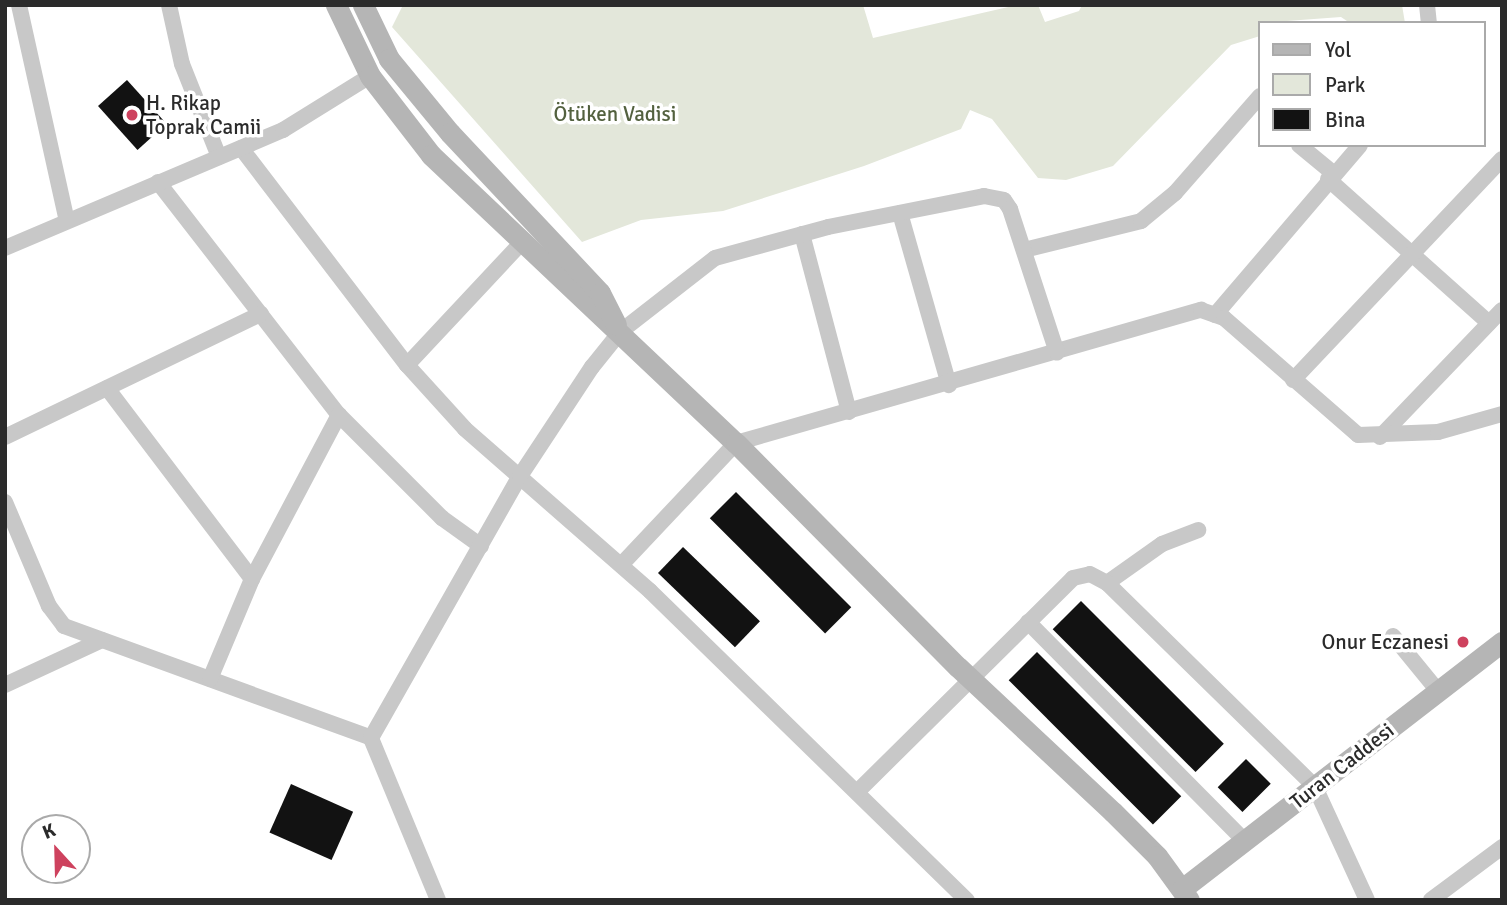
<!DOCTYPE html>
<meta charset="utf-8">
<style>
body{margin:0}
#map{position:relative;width:1507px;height:905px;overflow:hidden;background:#fff;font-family:Signika,sans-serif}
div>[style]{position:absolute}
.green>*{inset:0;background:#e3e7da}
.building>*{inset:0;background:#121212;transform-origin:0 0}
.street>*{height:16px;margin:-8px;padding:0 8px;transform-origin:8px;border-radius:8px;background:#c8c8c8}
.secondary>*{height:21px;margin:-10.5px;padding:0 10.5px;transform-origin:10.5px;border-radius:10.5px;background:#b5b5b5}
.dots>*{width:19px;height:19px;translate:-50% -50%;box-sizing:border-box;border:4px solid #fff;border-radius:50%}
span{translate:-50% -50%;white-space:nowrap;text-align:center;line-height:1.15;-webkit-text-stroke:7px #fff;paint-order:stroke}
.poi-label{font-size:21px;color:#2b2b2b}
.left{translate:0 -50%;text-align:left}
.right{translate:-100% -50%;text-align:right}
.park-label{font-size:21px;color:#53613f}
.street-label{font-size:21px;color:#2b2b2b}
.frame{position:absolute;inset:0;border:7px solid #2b2b2b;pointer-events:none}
.legend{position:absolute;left:1258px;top:21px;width:228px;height:126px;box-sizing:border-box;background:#fff;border:2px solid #aaa;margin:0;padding:9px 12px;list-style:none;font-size:21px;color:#2b2b2b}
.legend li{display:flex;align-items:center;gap:14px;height:35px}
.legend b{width:35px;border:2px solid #aaa}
.north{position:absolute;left:21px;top:814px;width:70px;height:70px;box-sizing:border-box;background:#fff;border:2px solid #aaa;border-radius:50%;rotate:338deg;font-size:19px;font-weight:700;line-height:28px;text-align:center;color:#2b2b2b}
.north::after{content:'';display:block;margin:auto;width:24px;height:32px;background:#ce425e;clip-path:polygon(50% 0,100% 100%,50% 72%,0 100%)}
</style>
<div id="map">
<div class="green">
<div style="clip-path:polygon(403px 5px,863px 5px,873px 38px,1017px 5px,1038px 5px,1045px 22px,1079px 11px,1082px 5px,1402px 5px,1405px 23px,1350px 23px,1341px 17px,1260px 23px,1260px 36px,1231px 45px,1113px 166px,1066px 180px,1038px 178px,992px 119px,970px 110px,961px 129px,864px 166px,723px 211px,641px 220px,582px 242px,392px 27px)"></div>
</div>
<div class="building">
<div style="left:127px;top:80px;width:59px;height:39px;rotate:48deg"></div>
<div style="left:736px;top:492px;width:163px;height:37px;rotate:45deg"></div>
<div style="left:683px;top:547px;width:107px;height:36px;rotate:44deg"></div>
<div style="left:1081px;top:601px;width:202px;height:40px;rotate:45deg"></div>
<div style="left:1037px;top:652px;width:204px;height:40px;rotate:45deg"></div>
<div style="left:1246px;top:759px;width:35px;height:40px;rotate:45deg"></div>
<div style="left:291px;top:784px;width:68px;height:53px;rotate:24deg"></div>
</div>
<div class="street">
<div style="left:19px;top:5px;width:221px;rotate:77.5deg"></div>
<div style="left:169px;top:5px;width:60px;rotate:77.6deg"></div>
<div style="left:182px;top:64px;width:100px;rotate:68.3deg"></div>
<div style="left:1427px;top:5px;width:18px;rotate:84deg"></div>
<div style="left:1299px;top:145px;width:44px;rotate:39.5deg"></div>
<div style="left:241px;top:148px;width:273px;rotate:52.6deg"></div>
<div style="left:407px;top:365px;width:86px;rotate:47.8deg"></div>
<div style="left:465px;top:429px;width:246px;rotate:41.2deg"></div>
<div style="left:650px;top:591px;width:443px;rotate:44.3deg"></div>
<div style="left:1328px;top:179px;width:216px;rotate:41.8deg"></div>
<div style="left:158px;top:182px;width:295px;rotate:52.2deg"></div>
<div style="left:339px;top:415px;width:146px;rotate:45deg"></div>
<div style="left:442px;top:518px;width:48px;rotate:35.7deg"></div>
<div style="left:900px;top:213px;width:179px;rotate:74.1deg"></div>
<div style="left:802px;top:234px;width:184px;rotate:75.2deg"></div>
<div style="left:5px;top:248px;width:302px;rotate:-23deg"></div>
<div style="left:283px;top:130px;width:102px;rotate:-31.8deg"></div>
<div style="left:1024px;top:250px;width:121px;rotate:-13.9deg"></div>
<div style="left:1141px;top:221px;width:44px;rotate:-39.5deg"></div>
<div style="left:1175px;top:193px;width:129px;rotate:-48.8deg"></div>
<div style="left:1215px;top:315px;width:223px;rotate:-49.5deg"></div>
<div style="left:407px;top:365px;width:167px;rotate:-46.9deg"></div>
<div style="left:1293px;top:380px;width:304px;rotate:-46.6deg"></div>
<div style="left:107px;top:388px;width:240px;rotate:52.8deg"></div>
<div style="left:5px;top:437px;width:284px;rotate:-25.7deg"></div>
<div style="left:1380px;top:437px;width:176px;rotate:-46.2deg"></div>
<div style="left:5px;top:502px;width:113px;rotate:67.1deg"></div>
<div style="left:49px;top:606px;width:25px;rotate:53deg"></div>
<div style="left:64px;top:626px;width:327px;rotate:20deg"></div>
<div style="left:621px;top:565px;width:168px;rotate:-46.7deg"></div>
<div style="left:736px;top:443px;width:484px;rotate:-16deg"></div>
<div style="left:1201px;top:310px;width:24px;rotate:19deg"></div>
<div style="left:1224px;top:318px;width:178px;rotate:41.1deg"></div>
<div style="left:1358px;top:435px;width:80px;rotate:-2.1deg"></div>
<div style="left:1438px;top:432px;width:66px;rotate:-15.7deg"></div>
<div style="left:1107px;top:583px;width:67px;rotate:-35.3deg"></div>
<div style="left:1162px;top:544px;width:39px;rotate:-21deg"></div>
<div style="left:1028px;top:622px;width:308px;rotate:45.3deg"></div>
<div style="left:1393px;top:636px;width:71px;rotate:50.7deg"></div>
<div style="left:210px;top:679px;width:108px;rotate:-67.2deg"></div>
<div style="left:252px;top:579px;width:186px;rotate:-62.1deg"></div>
<div style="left:5px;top:685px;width:107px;rotate:-24.9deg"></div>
<div style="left:859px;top:790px;width:301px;rotate:-44.7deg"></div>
<div style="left:1073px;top:578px;width:17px;rotate:-13deg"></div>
<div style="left:1090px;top:574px;width:19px;rotate:28deg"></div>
<div style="left:1107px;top:583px;width:291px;rotate:44.4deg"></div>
<div style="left:1315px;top:787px;width:124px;rotate:65.3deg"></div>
<div style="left:438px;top:900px;width:175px;rotate:-112.5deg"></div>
<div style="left:371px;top:738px;width:301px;rotate:-60.4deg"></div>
<div style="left:520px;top:476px;width:131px;rotate:-56.6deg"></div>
<div style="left:592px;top:367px;width:45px;rotate:-51.3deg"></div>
<div style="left:620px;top:332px;width:120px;rotate:-37.9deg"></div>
<div style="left:715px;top:258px;width:117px;rotate:-15.3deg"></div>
<div style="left:828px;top:227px;width:159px;rotate:-11.2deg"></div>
<div style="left:984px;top:196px;width:20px;rotate:11deg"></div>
<div style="left:1004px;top:200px;width:11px;rotate:56deg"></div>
<div style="left:1010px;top:209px;width:151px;rotate:71.9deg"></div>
<div style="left:1431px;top:900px;width:89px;rotate:-36.7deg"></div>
</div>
<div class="secondary">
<div style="left:336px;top:5px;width:79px;rotate:64.4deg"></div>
<div style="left:370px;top:76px;width:100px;rotate:52.3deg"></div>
<div style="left:431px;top:155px;width:419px;rotate:43.4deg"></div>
<div style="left:736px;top:443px;width:315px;rotate:45.3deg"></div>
<div style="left:958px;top:667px;width:212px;rotate:43.1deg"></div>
<div style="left:1113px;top:812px;width:62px;rotate:45deg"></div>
<div style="left:1157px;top:856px;width:54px;rotate:54deg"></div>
<div style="left:363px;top:5px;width:60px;rotate:64.3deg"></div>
<div style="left:389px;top:59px;width:96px;rotate:50.5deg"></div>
<div style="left:450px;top:133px;width:219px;rotate:46.8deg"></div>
<div style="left:600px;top:293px;width:35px;rotate:63deg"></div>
<div style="left:1182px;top:889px;width:404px;rotate:-37.7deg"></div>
</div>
<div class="dots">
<div style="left:132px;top:115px;background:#ce425e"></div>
<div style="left:1463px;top:642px;background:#ce425e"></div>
</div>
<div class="poi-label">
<span class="left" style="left:146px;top:115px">H. Rikap<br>Toprak Camii</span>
<span class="right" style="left:1449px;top:642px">Onur Eczanesi</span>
</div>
<div class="park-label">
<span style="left:615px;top:114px">Ötüken Vadisi</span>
</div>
<div class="street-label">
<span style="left:1342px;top:766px;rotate:-38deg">Turan Caddesi</span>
</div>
<div class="frame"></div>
<ul class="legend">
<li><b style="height:9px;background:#b5b5b5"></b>Yol</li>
<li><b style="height:19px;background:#e3e7da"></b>Park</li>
<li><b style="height:19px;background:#121212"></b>Bina</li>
</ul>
<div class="north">K</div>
</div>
